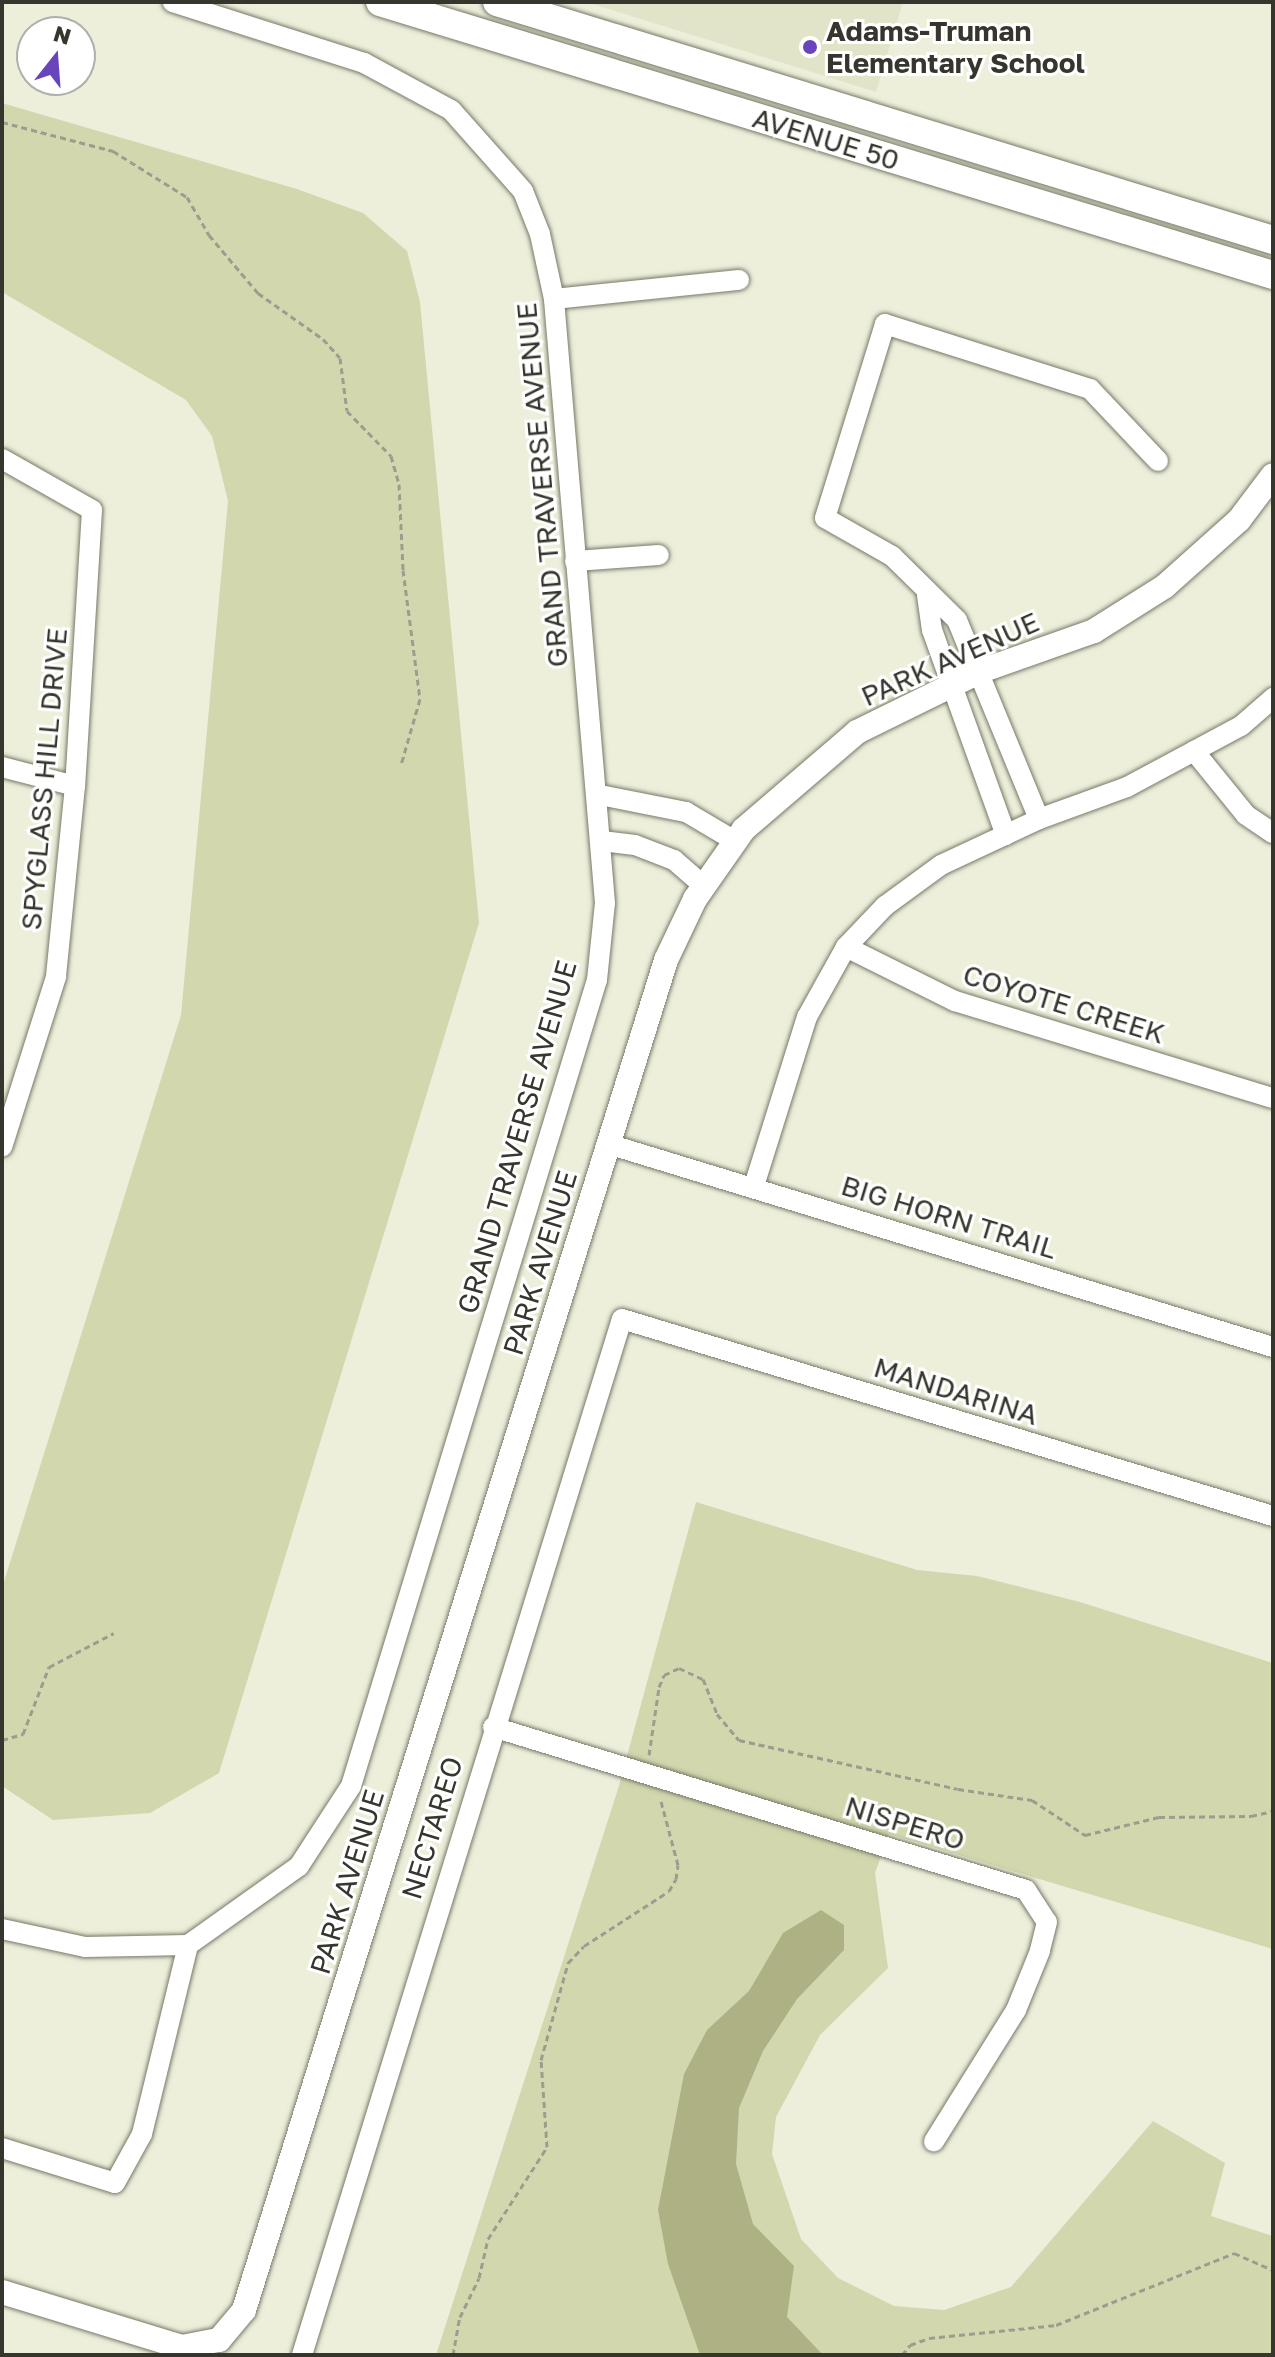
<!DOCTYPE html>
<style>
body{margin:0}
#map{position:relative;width:1275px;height:2357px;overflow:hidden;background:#edefdb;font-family:"Golos Text",sans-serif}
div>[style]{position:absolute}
.built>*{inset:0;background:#e2e4ca}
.green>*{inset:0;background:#d3d7ae}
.water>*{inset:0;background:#adb183}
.path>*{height:3px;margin-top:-1.5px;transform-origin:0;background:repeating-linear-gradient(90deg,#9c9d8f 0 6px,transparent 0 10px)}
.roads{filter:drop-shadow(0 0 2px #777967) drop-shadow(0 0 2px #777967)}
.minor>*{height:20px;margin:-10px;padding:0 10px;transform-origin:10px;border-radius:10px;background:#fff}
.tertiary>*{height:24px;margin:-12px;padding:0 12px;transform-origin:12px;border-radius:12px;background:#fff}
.secondary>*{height:28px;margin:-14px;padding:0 14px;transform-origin:14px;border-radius:14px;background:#fff}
.dots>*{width:22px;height:22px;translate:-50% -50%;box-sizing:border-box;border:4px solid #fff;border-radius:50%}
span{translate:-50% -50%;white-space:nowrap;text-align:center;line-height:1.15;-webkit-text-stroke:6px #fff;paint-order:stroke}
.poi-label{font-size:28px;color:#36362f;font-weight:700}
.left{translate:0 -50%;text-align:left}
.street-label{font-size:28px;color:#36362f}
.frame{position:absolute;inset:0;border:4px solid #36362f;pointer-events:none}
.north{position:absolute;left:16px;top:16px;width:80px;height:80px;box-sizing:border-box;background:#fff;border:2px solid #afafac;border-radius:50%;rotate:17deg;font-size:22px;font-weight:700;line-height:32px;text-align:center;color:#36362f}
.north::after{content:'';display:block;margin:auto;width:28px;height:36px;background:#6845bd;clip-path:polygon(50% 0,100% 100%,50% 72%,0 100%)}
</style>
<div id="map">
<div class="built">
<div style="clip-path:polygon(586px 2px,903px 2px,876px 92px)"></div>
</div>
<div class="green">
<div style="clip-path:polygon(2px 103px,297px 189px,363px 213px,407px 251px,420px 302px,479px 923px,219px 1773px,150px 1813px,53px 1820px,2px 1786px,2px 1588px,181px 1015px,228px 501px,212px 436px,186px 400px,2px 292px)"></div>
<div style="clip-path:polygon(696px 1502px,917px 1570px,977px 1576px,1080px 1602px,1273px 1663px,1273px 1949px,889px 1834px,875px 1873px,888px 1968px,820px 2035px,776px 2117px,772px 2154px,801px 2239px,838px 2278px,894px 2306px,944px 2310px,1011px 2287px,1153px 2121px,1225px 2163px,1211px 2216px,1273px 2236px,1273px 2355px,436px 2355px,618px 1789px)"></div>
</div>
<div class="water">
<div style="clip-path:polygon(821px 1910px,844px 1925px,844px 1950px,797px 1999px,763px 2051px,739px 2108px,736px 2164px,753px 2224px,794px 2266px,787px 2317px,823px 2355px,700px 2355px,668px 2264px,658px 2210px,684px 2074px,707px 2030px,749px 1991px,783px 1933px)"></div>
</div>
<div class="path">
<div style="left:2px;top:122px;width:115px;rotate:14.6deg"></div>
<div style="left:113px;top:151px;width:87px;rotate:31.9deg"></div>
<div style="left:187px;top:197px;width:44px;rotate:59.9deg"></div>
<div style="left:209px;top:235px;width:76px;rotate:49.8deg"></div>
<div style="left:258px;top:293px;width:80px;rotate:35.3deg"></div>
<div style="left:323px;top:339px;width:25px;rotate:48deg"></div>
<div style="left:340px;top:358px;width:53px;rotate:82.5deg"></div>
<div style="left:347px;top:411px;width:63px;rotate:45.6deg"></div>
<div style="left:391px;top:456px;width:29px;rotate:74deg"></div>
<div style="left:399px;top:484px;width:86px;rotate:87.3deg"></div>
<div style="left:403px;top:570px;width:130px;rotate:82.5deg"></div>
<div style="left:420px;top:699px;width:69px;rotate:106.1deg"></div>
<div style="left:2px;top:1740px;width:22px;rotate:-16deg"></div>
<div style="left:23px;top:1734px;width:72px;rotate:-68.8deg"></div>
<div style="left:49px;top:1667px;width:73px;rotate:-27.6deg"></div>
<div style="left:649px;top:1755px;width:69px;rotate:-81.6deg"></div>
<div style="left:659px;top:1687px;width:13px;rotate:-67deg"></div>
<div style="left:664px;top:1675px;width:17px;rotate:-25deg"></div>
<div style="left:679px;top:1668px;width:26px;rotate:25deg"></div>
<div style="left:703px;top:1679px;width:38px;rotate:68deg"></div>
<div style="left:717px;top:1714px;width:34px;rotate:50deg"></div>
<div style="left:739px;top:1740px;width:224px;rotate:12.6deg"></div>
<div style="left:958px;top:1789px;width:75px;rotate:8.5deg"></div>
<div style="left:1032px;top:1800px;width:64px;rotate:33.4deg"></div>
<div style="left:1085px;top:1835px;width:76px;rotate:-13.7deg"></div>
<div style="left:1159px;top:1817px;width:92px;rotate:-0.6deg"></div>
<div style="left:1251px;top:1816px;width:23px;rotate:-13deg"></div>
<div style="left:453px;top:2355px;width:39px;rotate:-80deg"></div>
<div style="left:460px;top:2317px;width:43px;rotate:-64deg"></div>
<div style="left:479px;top:2278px;width:40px;rotate:-77deg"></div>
<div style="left:488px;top:2239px;width:109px;rotate:-57.3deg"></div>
<div style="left:547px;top:2147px;width:87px;rotate:-93.9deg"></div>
<div style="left:541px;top:2060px;width:101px;rotate:-74.4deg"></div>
<div style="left:568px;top:1963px;width:23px;rotate:-47deg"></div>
<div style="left:584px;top:1946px;width:101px;rotate:-32.9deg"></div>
<div style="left:669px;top:1891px;width:14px;rotate:-60deg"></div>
<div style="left:676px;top:1879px;width:14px;rotate:-82deg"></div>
<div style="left:678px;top:1865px;width:66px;rotate:-104.9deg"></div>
<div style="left:902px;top:2355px;width:13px;rotate:-51deg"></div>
<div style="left:910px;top:2345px;width:20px;rotate:-20deg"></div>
<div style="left:929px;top:2338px;width:128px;rotate:-5.8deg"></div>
<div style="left:1056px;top:2325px;width:192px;rotate:-22deg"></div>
<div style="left:1234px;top:2253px;width:43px;rotate:23.6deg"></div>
</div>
<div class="roads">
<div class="minor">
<div style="left:554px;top:299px;width:186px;rotate:-5.9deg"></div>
<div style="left:2px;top:459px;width:103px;rotate:29.5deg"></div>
<div style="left:92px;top:510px;width:277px;rotate:93.5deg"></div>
<div style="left:75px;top:786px;width:192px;rotate:95.7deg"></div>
<div style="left:56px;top:977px;width:178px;rotate:107.6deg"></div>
<div style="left:575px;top:561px;width:84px;rotate:-4.1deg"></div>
<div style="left:927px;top:595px;width:35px;rotate:82deg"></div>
<div style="left:932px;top:630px;width:218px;rotate:70.2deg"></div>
<div style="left:1194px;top:751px;width:82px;rotate:50.9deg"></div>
<div style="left:1246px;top:815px;width:32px;rotate:34deg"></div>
<div style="left:2px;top:767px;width:75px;rotate:14.6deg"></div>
<div style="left:600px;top:795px;width:88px;rotate:11.2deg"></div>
<div style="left:686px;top:812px;width:57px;rotate:30.6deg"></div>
<div style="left:1039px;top:819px;width:215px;rotate:-112.4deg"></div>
<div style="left:957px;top:620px;width:91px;rotate:-135.4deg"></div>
<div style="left:892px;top:556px;width:77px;rotate:-150.4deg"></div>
<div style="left:825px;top:518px;width:203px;rotate:-72.8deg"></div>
<div style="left:885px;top:324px;width:215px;rotate:17.6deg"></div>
<div style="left:1090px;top:389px;width:99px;rotate:46.6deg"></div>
<div style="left:602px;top:841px;width:33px;rotate:7deg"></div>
<div style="left:635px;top:845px;width:42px;rotate:21deg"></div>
<div style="left:674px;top:860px;width:40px;rotate:41deg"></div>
<div style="left:846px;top:947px;width:122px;rotate:26.4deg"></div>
<div style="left:955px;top:1001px;width:332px;rotate:17deg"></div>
<div style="left:608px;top:1144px;width:695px;rotate:16.98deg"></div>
<div style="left:754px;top:1186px;width:177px;rotate:-72.6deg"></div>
<div style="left:807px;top:1017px;width:80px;rotate:-60.9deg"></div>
<div style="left:846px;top:947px;width:57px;rotate:-46.4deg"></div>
<div style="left:885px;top:906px;width:69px;rotate:-36.2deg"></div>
<div style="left:941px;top:865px;width:108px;rotate:-25.1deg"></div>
<div style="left:1039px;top:819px;width:94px;rotate:-20deg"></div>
<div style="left:1127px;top:787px;width:129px;rotate:-28.2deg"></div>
<div style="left:1241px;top:726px;width:43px;rotate:-41.2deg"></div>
<div style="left:493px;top:1727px;width:557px;rotate:17deg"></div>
<div style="left:1026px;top:1890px;width:38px;rotate:57deg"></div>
<div style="left:1047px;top:1922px;width:30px;rotate:104deg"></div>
<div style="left:1040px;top:1951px;width:64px;rotate:112.1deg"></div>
<div style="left:1016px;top:2010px;width:155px;rotate:122deg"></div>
<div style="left:2px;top:1929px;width:85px;rotate:12.2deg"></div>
<div style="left:85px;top:1947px;width:103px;rotate:-1.1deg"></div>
<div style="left:188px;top:1945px;width:136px;rotate:-35.4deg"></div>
<div style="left:299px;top:1866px;width:95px;rotate:-57deg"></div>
<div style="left:351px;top:1786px;width:843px;rotate:-73.03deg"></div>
<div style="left:597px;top:980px;width:77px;rotate:-84.1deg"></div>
<div style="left:605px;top:903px;width:606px;rotate:-94.83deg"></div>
<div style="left:554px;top:299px;width:66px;rotate:-102.2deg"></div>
<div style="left:540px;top:234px;width:46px;rotate:-111.6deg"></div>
<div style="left:523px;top:191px;width:108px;rotate:-131.6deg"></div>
<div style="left:451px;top:110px;width:99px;rotate:-151.6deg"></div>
<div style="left:364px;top:63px;width:201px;rotate:-162.3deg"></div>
<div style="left:2px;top:2148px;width:118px;rotate:17.2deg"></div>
<div style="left:115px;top:2183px;width:56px;rotate:-61.1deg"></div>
<div style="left:142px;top:2134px;width:195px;rotate:-76.3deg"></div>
<div style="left:302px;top:2355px;width:1084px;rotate:-72.84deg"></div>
<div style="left:622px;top:1319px;width:680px;rotate:16.84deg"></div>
</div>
<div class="tertiary">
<div style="left:2px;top:2292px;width:188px;rotate:17deg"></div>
<div style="left:182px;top:2347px;width:38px;rotate:-11deg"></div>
<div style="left:219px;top:2340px;width:39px;rotate:-50deg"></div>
<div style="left:244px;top:2310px;width:1414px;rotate:-72.64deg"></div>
<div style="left:666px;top:960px;width:68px;rotate:-64.6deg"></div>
<div style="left:695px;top:899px;width:85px;rotate:-55deg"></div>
<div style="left:744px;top:829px;width:149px;rotate:-40.6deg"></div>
<div style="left:857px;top:732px;width:138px;rotate:-26.2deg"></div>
<div style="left:981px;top:671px;width:120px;rotate:-19.5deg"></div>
<div style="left:1094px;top:631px;width:83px;rotate:-32.2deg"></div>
<div style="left:1164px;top:587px;width:101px;rotate:-41.8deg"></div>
<div style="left:1239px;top:520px;width:56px;rotate:-52.9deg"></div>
</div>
<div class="secondary">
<div style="left:380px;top:2px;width:934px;rotate:17deg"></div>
<div style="left:497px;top:2px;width:812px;rotate:17.05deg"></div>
</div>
</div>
<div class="dots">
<div style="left:810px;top:47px;background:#6845bd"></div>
</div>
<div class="poi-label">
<span class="left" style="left:826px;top:47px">Adams-Truman<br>Elementary School</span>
</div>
<div class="street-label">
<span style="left:826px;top:139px;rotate:17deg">AVENUE 50</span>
<span style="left:542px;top:485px;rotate:-95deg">GRAND TRAVERSE AVENUE</span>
<span style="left:950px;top:659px;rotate:-24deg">PARK AVENUE</span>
<span style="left:44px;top:779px;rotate:-85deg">SPYGLASS HILL DRIVE</span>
<span style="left:1064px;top:1004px;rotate:17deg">COYOTE CREEK</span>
<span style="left:517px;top:1137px;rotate:-74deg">GRAND TRAVERSE AVENUE</span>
<span style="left:949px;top:1217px;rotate:17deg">BIG HORN TRAIL</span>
<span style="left:540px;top:1263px;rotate:-73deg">PARK AVENUE</span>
<span style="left:956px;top:1391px;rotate:17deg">MANDARINA</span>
<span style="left:905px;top:1823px;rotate:17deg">NISPERO</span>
<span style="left:432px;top:1828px;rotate:-73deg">NECTAREO</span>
<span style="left:347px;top:1882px;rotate:-73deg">PARK AVENUE</span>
</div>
<div class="frame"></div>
<div class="north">N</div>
</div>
